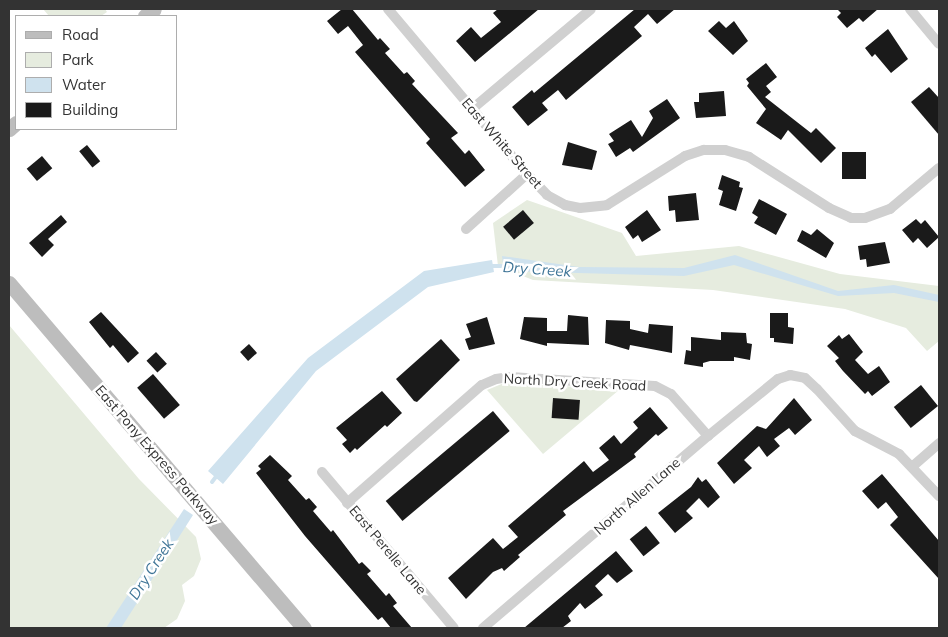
<!DOCTYPE html>
<style>
body{margin:0}
#map{position:relative;width:948px;height:637px;overflow:hidden;background:#fff;font-family:Mulish,sans-serif}
div>[style]{position:absolute}
.green>*{inset:0;background:#e6ecdf}
.water>*{inset:0;background:#cfe2ee}
.stream>*{height:4px;margin:-2px;padding:0 2px;transform-origin:2px;border-radius:2px;background:#cfe2ee}
.building>*{inset:0;background:#1a1a1a;transform-origin:0 0}
.street>*{height:10px;margin:-5px;padding:0 5px;transform-origin:5px;border-radius:5px;background:#d0d0d0}
.secondary>*{height:15px;margin:-7.5px;padding:0 7.5px;transform-origin:7.5px;border-radius:7.5px;background:#bdbdbd}
span{translate:-50% -50%;white-space:nowrap;text-align:center;line-height:1.15;-webkit-text-stroke:5px #fff;paint-order:stroke}
.street-label{font-size:14px;color:#333}
.water-label{font-size:15px;color:#3f7597;font-style:italic}
.frame{position:absolute;inset:0;border:10px solid #333;pointer-events:none}
.legend{position:absolute;left:15px;top:15px;width:162px;height:115px;box-sizing:border-box;background:#fff;border:1px solid #adadad;margin:0;padding:6px 9px;list-style:none;font-size:15px;color:#333}
.legend li{display:flex;align-items:center;gap:10px;height:25px}
.legend b{width:25px;border:1px solid #adadad}
</style>
<div id="map">
<div class="green">
<div style="clip-path:polygon(43px 9px,105px 9px,107px 12px,101px 16px,49px 16px)"></div>
<div style="clip-path:polygon(527px 200px,622px 233px,636px 256px,739px 246px,840px 274px,939px 286px,939px 341px,927px 351px,906px 328px,845px 309px,713px 290px,533px 280px,498px 266px,493px 223px)"></div>
<div style="clip-path:polygon(9px 325px,139px 479px,196px 537px,201px 559px,194px 576px,182px 585px,185px 601px,177px 619px,164px 628px,9px 628px)"></div>
<div style="clip-path:polygon(504px 383px,618px 389px,619px 390px,543px 454px,487px 390px)"></div>
</div>
<div class="water">
<div style="clip-path:polygon(735px 255px,838px 291px,894px 285px,939px 295px,939px 302px,894px 293px,838px 296px,734px 265px,684px 276px,504px 271px,502px 256px,579px 267px,684px 268px)"></div>
<div style="clip-path:polygon(492px 260px,494px 272px,428px 287px,316px 371px,223px 484px,208px 471px,308px 358px,424px 271px)"></div>
<div style="clip-path:polygon(184px 509px,193px 515px,121px 628px,106px 628px)"></div>
</div>
<div class="stream">
<div style="left:489px;top:266px;width:18px"></div>
<div style="left:212px;top:482px;width:10px;rotate:-53deg"></div>
</div>
<div class="building">
<div style="clip-path:polygon(342px 9px,352px 9px,378px 40px,380px 38px,390px 49px,385px 53px,404px 74px,407px 72px,415px 81px,412px 84px,458px 133px,451px 138px,465px 154px,469px 150px,485px 170px,465px 187px,426px 143px,430px 139px,355px 52px,363px 45px,348px 26px,338px 34px,327px 21px)"></div>
<div style="clip-path:polygon(498px 9px,539px 9px,475px 62px,456px 41px,471px 27px,481px 38px,501px 22px,493px 13px)"></div>
<div style="clip-path:polygon(635px 9px,675px 9px,657px 24px,648px 14px,634px 27px,642px 36px,566px 100px,558px 90px,542px 103px,548px 110px,528px 126px,512px 107px,532px 90px,534px 93px)"></div>
<div style="clip-path:polygon(837px 9px,878px 9px,863px 22px,859px 18px,847px 28px,837px 17px,841px 13px)"></div>
<div style="clip-path:polygon(719px 21px,726px 28px,734px 21px,748px 41px,733px 55px,708px 31px)"></div>
<div style="clip-path:polygon(888px 29px,908px 59px,891px 73px,875px 54px,872px 57px,865px 48px)"></div>
<div style="clip-path:polygon(766px 63px,777px 77px,766px 86px,771px 92px,765px 97px,811px 133px,816px 128px,836px 148px,821px 163px,788px 130px,781px 140px,756px 123px,766px 109px,747px 86px,749px 83px,746px 79px)"></div>
<div style="clip-path:polygon(929px 87px,939px 98px,939px 135px,911px 102px)"></div>
<div style="clip-path:polygon(724px 91px,726px 116px,696px 118px,694px 102px,699px 102px,699px 93px)"></div>
<div style="clip-path:polygon(667px 99px,680px 118px,633px 152px,630px 148px,616px 157px,608px 144px,614px 141px,609px 134px,631px 120px,642px 137px,653px 118px,649px 111px)"></div>
<div style="clip-path:polygon(568px 142px,597px 151px,592px 170px,562px 165px)"></div>
<div style="left:87px;top:145px;width:21px;height:10px;rotate:51deg"></div>
<div style="left:842px;top:152px;width:24px;height:27px"></div>
<div style="left:42px;top:156px;width:16px;height:20px;rotate:50deg"></div>
<div style="clip-path:polygon(722px 175px,740px 182px,739px 187px,743px 188px,736px 211px,719px 205px,723px 191px,718px 189px)"></div>
<div style="clip-path:polygon(696px 193px,699px 220px,676px 222px,675px 210px,669px 211px,668px 196px)"></div>
<div style="clip-path:polygon(759px 199px,787px 214px,776px 235px,754px 223px,758px 217px,752px 213px)"></div>
<div style="left:523px;top:210px;width:17px;height:26px;rotate:50deg"></div>
<div style="clip-path:polygon(647px 210px,661px 230px,642px 242px,638px 235px,633px 239px,625px 227px)"></div>
<div style="clip-path:polygon(61px 215px,67px 222px,48px 239px,54px 245px,42px 257px,29px 243px)"></div>
<div style="clip-path:polygon(916px 219px,921px 224px,925px 220px,939px 237px,927px 248px,918px 238px,913px 243px,902px 230px)"></div>
<div style="clip-path:polygon(817px 229px,834px 243px,826px 258px,797px 241px,802px 230px,811px 235px)"></div>
<div style="clip-path:polygon(885px 242px,890px 263px,867px 267px,866px 259px,860px 260px,858px 246px)"></div>
<div style="clip-path:polygon(101px 312px,139px 353px,128px 363px,113px 345px,110px 348px,89px 322px)"></div>
<div style="clip-path:polygon(770px 313px,788px 313px,788px 327px,794px 328px,793px 344px,774px 342px,774px 338px,770px 338px)"></div>
<div style="clip-path:polygon(568px 315px,588px 317px,589px 345px,547px 343px,547px 346px,520px 339px,524px 317px,547px 318px,547px 331px,567px 331px)"></div>
<div style="clip-path:polygon(487px 317px,495px 344px,469px 350px,465px 339px,471px 337px,466px 324px)"></div>
<div style="clip-path:polygon(606px 320px,630px 321px,630px 329px,648px 333px,649px 324px,673px 326px,672px 353px,630px 345px,629px 350px,605px 343px)"></div>
<div style="clip-path:polygon(721px 332px,746px 333px,747px 343px,752px 344px,750px 360px,734px 357px,734px 361px,710px 361px,703px 363px,703px 367px,684px 364px,686px 350px,691px 351px,691px 337px,721px 340px)"></div>
<div style="clip-path:polygon(849px 334px,863px 352px,855px 360px,868px 374px,879px 366px,890px 382px,872px 396px,868px 391px,865px 394px,843px 371px,835px 361px,839px 358px,827px 346px,839px 335px,842px 339px)"></div>
<div style="clip-path:polygon(441px 339px,460px 360px,417px 402px,414px 401px,396px 379px)"></div>
<div style="left:249px;top:344px;width:12px;height:12px;rotate:48deg"></div>
<div style="left:156px;top:352px;width:16px;height:13px;rotate:47deg"></div>
<div style="left:153px;top:374px;width:41px;height:21px;rotate:49deg"></div>
<div style="left:921px;top:385px;width:27px;height:35px;rotate:51deg"></div>
<div style="clip-path:polygon(382px 391px,402px 413px,387px 427px,385px 425px,357px 450px,355px 448px,350px 453px,342px 444px,347px 440px,336px 428px)"></div>
<div style="left:553px;top:398px;width:27px;height:20px;rotate:4deg"></div>
<div style="clip-path:polygon(794px 398px,812px 420px,795px 435px,789px 428px,774px 439px,780px 446px,767px 457px,759px 446px,744px 460px,752px 468px,734px 484px,717px 463px,757px 426px,766px 429px)"></div>
<div style="clip-path:polygon(650px 407px,668px 428px,658px 436px,656px 434px,634px 454px,636px 457px,563px 511px,566px 515px,518px 555px,520px 557px,504px 571px,502px 568px,493px 572px,466px 599px,448px 578px,493px 538px,503px 549px,518px 537px,508px 526px,584px 461px,593px 472px,609px 460px,599px 448px,614px 435px,621px 444px,638px 428px,633px 422px)"></div>
<div style="left:493px;top:411px;width:26px;height:140px;rotate:50deg"></div>
<div style="clip-path:polygon(270px 455px,292px 476px,288px 480px,306px 500px,309px 498px,317px 507px,313px 511px,331px 532px,333px 530px,359px 564px,362px 562px,371px 571px,367px 574px,386px 596px,389px 593px,397px 603px,393px 606px,412px 628px,391px 628px,382px 617px,378px 620px,305px 536px,256px 473px,261px 469px,258px 466px)"></div>
<div style="clip-path:polygon(882px 474px,939px 541px,939px 579px,890px 525px,898px 517px,886px 502px,878px 509px,862px 491px)"></div>
<div style="clip-path:polygon(698px 477px,702px 482px,706px 479px,720px 497px,708px 508px,699px 498px,686px 511px,693px 518px,675px 533px,658px 513px,691px 487px)"></div>
<div style="left:646px;top:526px;width:22px;height:21px;rotate:51deg"></div>
<div style="clip-path:polygon(616px 551px,633px 571px,617px 583px,608px 574px,595px 586px,603px 595px,585px 609px,580px 603px,568px 616px,571px 621px,562px 628px,524px 628px)"></div>
</div>
<div class="street">
<div style="left:388px;top:9px;width:216px;rotate:49.9deg"></div>
<div style="left:527px;top:174px;width:29px;rotate:46deg"></div>
<div style="left:547px;top:195px;width:21px;rotate:29deg"></div>
<div style="left:565px;top:205px;width:15px;rotate:11deg"></div>
<div style="left:580px;top:208px;width:27px;rotate:-6deg"></div>
<div style="left:607px;top:205px;width:92px;rotate:-32.1deg"></div>
<div style="left:685px;top:156px;width:20px;rotate:-18deg"></div>
<div style="left:704px;top:150px;width:21px"></div>
<div style="left:725px;top:150px;width:25px;rotate:16deg"></div>
<div style="left:749px;top:157px;width:95px;rotate:32.5deg"></div>
<div style="left:829px;top:208px;width:24px;rotate:24deg"></div>
<div style="left:851px;top:218px;width:14px"></div>
<div style="left:865px;top:218px;width:27px;rotate:-20deg"></div>
<div style="left:890px;top:209px;width:64px;rotate:-39.9deg"></div>
<div style="left:910px;top:9px;width:45px;rotate:50.4deg"></div>
<div style="left:472px;top:109px;width:155px;rotate:-40deg"></div>
<div style="left:466px;top:229px;width:82px;rotate:-42deg"></div>
<div style="left:913px;top:466px;width:35px;rotate:-41deg"></div>
<div style="left:322px;top:472px;width:204px;rotate:49.8deg"></div>
<div style="left:347px;top:503px;width:179px;rotate:-41.2deg"></div>
<div style="left:482px;top:385px;width:15px;rotate:-23deg"></div>
<div style="left:496px;top:379px;width:14px;rotate:-8deg"></div>
<div style="left:510px;top:377px;width:145px;rotate:3.6deg"></div>
<div style="left:655px;top:386px;width:18px;rotate:27deg"></div>
<div style="left:671px;top:394px;width:56px;rotate:48.6deg"></div>
<div style="left:483px;top:628px;width:296px;rotate:-40.5deg"></div>
<div style="left:708px;top:436px;width:90px;rotate:-39.2deg"></div>
<div style="left:778px;top:379px;width:13px;rotate:-18deg"></div>
<div style="left:790px;top:375px;width:15px;rotate:11deg"></div>
<div style="left:805px;top:378px;width:16px;rotate:43deg"></div>
<div style="left:817px;top:389px;width:57px;rotate:47.9deg"></div>
<div style="left:855px;top:431px;width:50px;rotate:27.6deg"></div>
<div style="left:899px;top:454px;width:58px;rotate:46.4deg"></div>
</div>
<div class="secondary">
<div style="left:145px;top:16px;width:11px;rotate:-38deg"></div>
<div style="left:9px;top:129px;width:9px;rotate:-41deg"></div>
<div style="left:9px;top:283px;width:454px;rotate:49.5deg"></div>
</div>
<div class="street-label">
<span style="left:502px;top:143px;rotate:49deg">East White Street</span>
<span style="left:575px;top:382px;rotate:3deg">North Dry Creek Road</span>
<span style="left:157px;top:455px;rotate:49deg">East Pony Express Parkway</span>
<span style="left:637px;top:496px;rotate:-41deg">North Allen Lane</span>
<span style="left:388px;top:550px;rotate:50deg">East Perelle Lane</span>
</div>
<div class="water-label">
<span style="left:537px;top:269px;rotate:4deg">Dry Creek</span>
<span style="left:151px;top:569px;rotate:-57deg">Dry Creek</span>
</div>
<div class="frame"></div>
<ul class="legend">
<li><b style="height:6px;background:#bdbdbd"></b>Road</li>
<li><b style="height:14px;background:#e6ecdf"></b>Park</li>
<li><b style="height:14px;background:#cfe2ee"></b>Water</li>
<li><b style="height:14px;background:#1a1a1a"></b>Building</li>
</ul>
</div>
